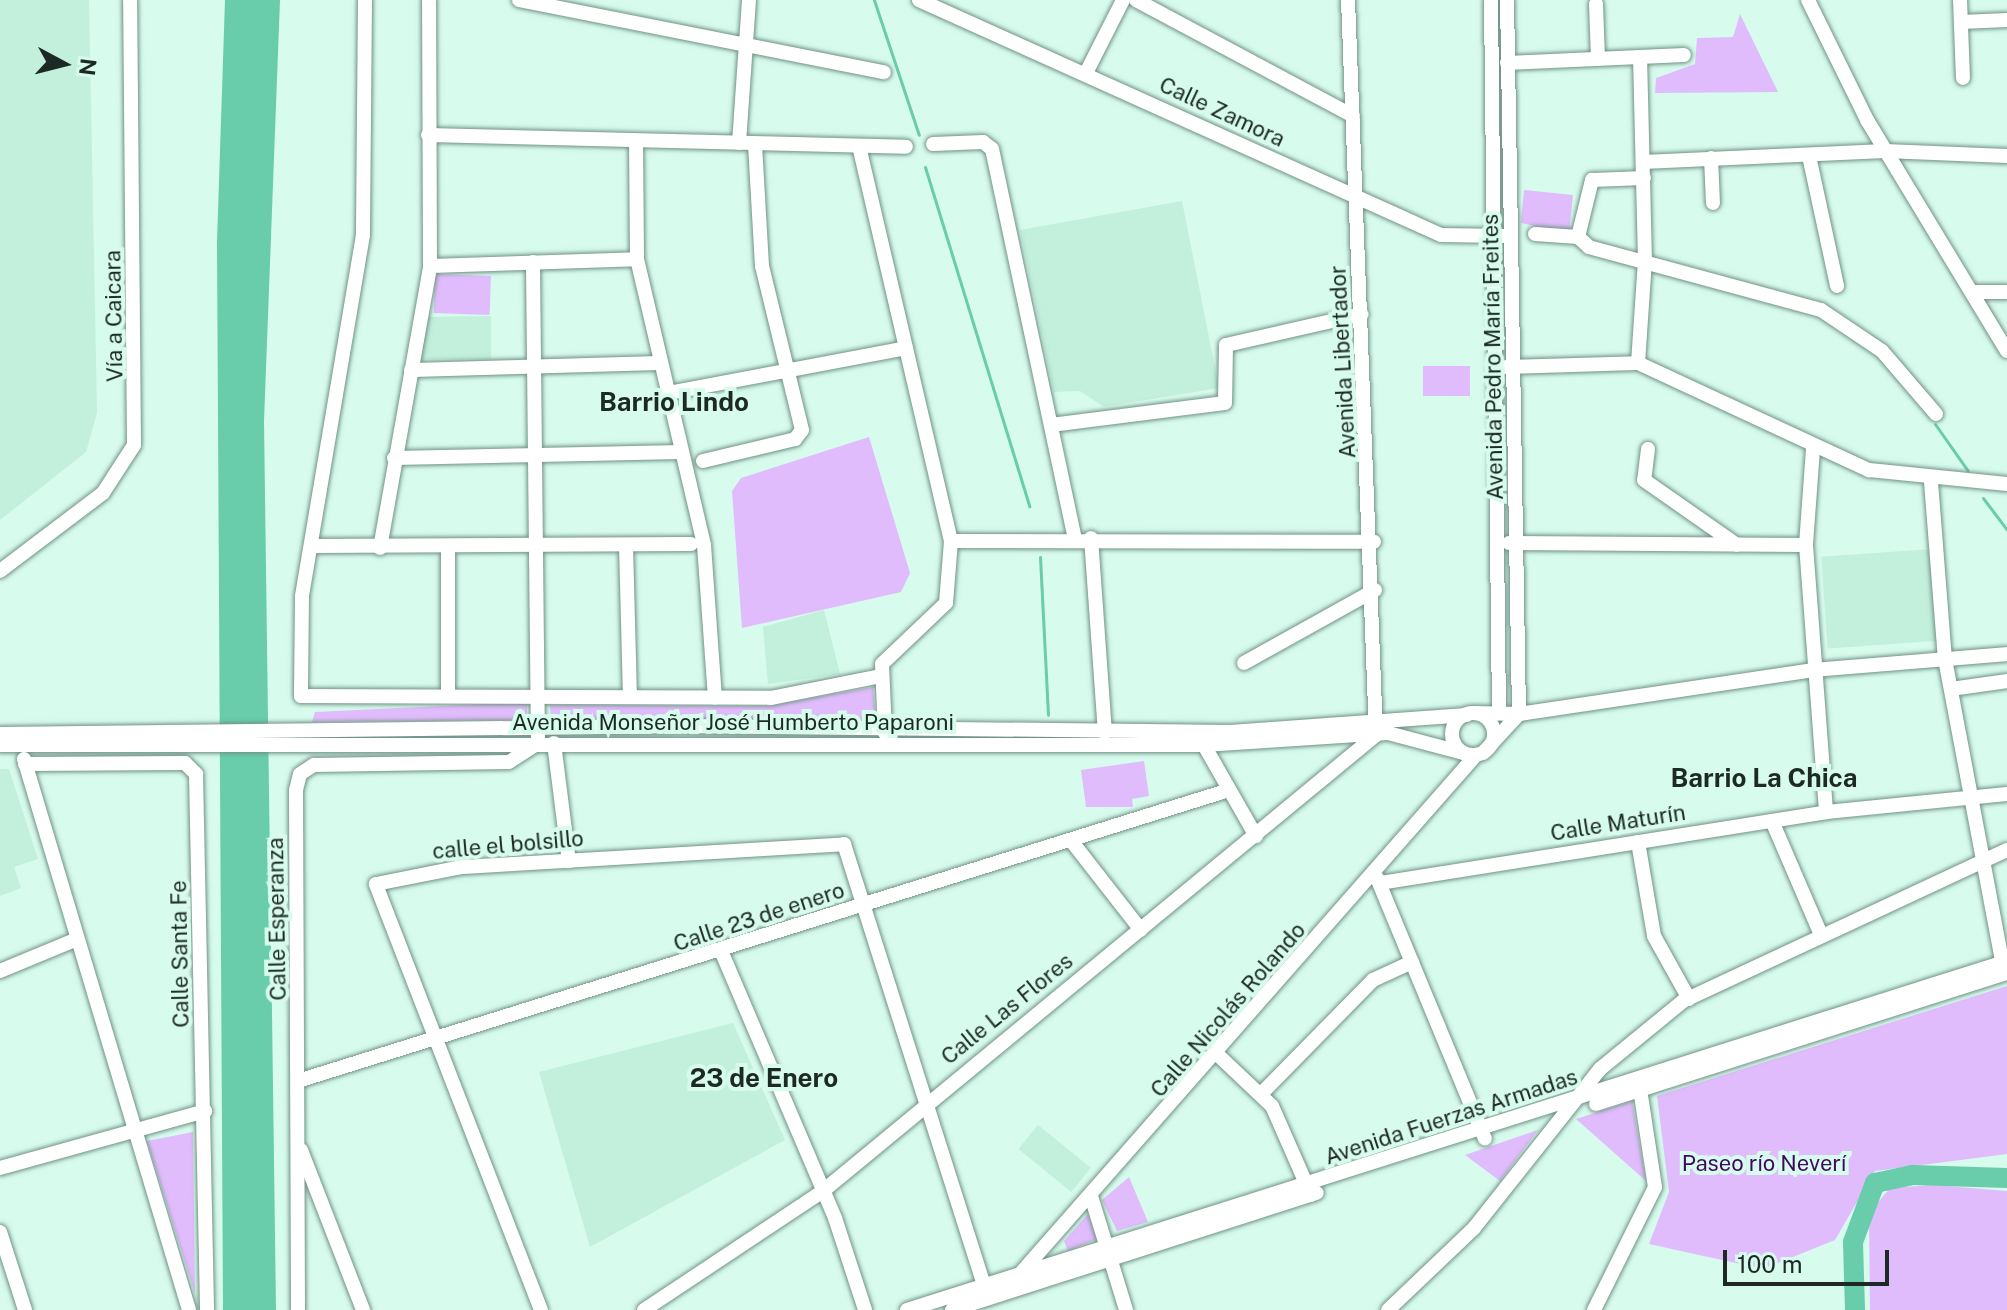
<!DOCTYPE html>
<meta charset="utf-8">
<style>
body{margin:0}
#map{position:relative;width:2007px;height:1310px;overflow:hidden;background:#d7fbed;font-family:"Public Sans",sans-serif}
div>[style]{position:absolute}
.built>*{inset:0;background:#c3efdd;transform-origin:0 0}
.green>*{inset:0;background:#e1bcfc;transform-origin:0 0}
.water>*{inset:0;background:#69ccaa}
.stream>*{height:3px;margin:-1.5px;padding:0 1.5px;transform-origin:1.5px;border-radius:1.5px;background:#69ccaa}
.river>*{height:20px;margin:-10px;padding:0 10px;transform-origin:10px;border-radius:10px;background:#69ccaa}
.roads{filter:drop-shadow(0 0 2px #709285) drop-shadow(0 0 2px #709285)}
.minor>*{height:14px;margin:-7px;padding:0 7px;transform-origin:7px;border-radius:7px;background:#fff}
.minor>.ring{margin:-7px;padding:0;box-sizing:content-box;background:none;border:14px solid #fff;border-radius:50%}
span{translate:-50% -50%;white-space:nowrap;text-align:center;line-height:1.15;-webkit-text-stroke:8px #d7fbed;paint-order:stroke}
.street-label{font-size:22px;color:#1c2924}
.park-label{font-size:22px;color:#41085d}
.quarter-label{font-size:26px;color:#1c2924;font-weight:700}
.north{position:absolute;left:24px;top:24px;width:80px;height:80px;-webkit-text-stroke:6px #d7fbed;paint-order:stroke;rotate:97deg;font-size:22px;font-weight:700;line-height:32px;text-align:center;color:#1c2924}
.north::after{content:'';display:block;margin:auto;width:28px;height:36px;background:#1c2924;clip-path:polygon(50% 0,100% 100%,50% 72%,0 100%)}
.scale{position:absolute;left:1723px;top:1250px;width:166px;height:36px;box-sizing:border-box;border:4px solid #1c2924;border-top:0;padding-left:10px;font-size:24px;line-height:28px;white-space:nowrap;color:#1c2924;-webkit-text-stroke:6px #d7fbed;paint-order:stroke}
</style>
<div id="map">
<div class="built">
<div style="clip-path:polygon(0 0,89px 0,97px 413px,86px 452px,0 520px)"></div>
<div style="clip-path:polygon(1182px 201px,1219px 388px,1104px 407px,1080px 391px,1054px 392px,1020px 230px)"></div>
<div style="clip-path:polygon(491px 316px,491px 359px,419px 359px,428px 317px)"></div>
<div style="left:1932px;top:549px;width:92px;height:111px;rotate:86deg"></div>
<div style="clip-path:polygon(824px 610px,840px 674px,768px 684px,763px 627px)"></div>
<div style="clip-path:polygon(0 769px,9px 769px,38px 859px,14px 867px,21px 888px,0 896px)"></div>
<div style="clip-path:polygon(733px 1023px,785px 1140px,590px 1247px,539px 1072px)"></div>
<div style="left:1038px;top:1125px;width:68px;height:31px;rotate:39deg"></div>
</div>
<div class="green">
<div style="clip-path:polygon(1740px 14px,1778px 92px,1655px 93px,1656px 78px,1695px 64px,1697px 38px,1733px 37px)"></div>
<div style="clip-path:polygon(1524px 190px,1573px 195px,1569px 233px,1521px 223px)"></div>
<div style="left:435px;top:274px;width:56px;height:39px;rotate:2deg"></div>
<div style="left:1423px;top:366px;width:47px;height:30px"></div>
<div style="clip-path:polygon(869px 437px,910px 573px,901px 592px,742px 628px,732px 491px,741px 478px)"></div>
<div style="clip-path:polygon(873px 687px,876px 724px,551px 720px,550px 705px,767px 706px)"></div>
<div style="clip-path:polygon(527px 702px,527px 720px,312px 722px,315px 712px)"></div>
<div style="clip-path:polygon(1144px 761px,1149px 796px,1132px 799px,1133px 807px,1086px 807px,1081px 770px)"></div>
<div style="clip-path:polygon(2007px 986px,2007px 1154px,1875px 1171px,1835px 1240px,1763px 1269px,1649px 1244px,1669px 1192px,1657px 1096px)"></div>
<div style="clip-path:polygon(1632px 1101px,1646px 1181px,1576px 1119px)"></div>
<div style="clip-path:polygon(1538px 1130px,1500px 1181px,1465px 1155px)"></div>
<div style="clip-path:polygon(193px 1132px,195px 1294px,147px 1141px)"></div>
<div style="clip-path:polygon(1129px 1177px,1148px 1222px,1117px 1231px,1102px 1200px)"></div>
<div style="clip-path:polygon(1934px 1185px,2007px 1191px,2007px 1310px,1870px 1310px,1869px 1213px,1890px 1188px)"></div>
<div style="clip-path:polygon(1088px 1214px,1097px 1239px,1068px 1251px,1064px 1241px)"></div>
</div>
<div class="water">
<div style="clip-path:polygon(225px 0,280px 0,264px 421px,276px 1310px,223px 1310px,217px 242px)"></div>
</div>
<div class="stream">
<div style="left:874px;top:0;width:142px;rotate:71.6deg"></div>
<div style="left:925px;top:167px;width:355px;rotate:72.9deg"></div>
<div style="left:1935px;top:424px;width:57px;rotate:54.9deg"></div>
<div style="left:1983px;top:498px;width:40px;rotate:53deg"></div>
<div style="left:1040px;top:557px;width:158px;rotate:87.1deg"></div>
</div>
<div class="river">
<div style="left:1855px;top:1310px;width:68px;rotate:-91.7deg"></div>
<div style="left:1853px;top:1242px;width:63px;rotate:-69.6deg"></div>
<div style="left:1875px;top:1183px;width:39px;rotate:-12deg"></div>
<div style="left:1913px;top:1175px;width:94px;rotate:1.8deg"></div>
</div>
<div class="roads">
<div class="minor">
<div style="left:365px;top:0;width:235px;rotate:90.5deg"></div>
<div style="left:363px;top:235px;width:366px;rotate:99.6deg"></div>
<div style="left:302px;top:596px;width:100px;rotate:90.6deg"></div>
<div style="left:301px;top:696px;width:470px;rotate:0.2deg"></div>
<div style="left:771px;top:698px;width:112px;rotate:-11.3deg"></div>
<div style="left:519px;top:0;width:372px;rotate:11.2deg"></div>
<div style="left:919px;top:0;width:572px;rotate:24.24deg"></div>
<div style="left:1441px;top:235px;width:63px;rotate:0.9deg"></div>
<div style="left:1136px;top:0;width:246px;rotate:28.1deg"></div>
<div style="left:1491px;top:0;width:712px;rotate:89.36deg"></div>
<div style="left:1808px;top:0;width:134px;rotate:63.8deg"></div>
<div style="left:1867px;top:120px;width:270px;rotate:58.8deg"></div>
<div style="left:1960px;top:0;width:78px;rotate:87.8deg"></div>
<div style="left:1596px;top:4px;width:55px;rotate:87.9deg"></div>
<div style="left:1961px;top:22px;width:46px;rotate:-2.5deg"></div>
<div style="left:1507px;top:63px;width:177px;rotate:-2.6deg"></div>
<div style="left:1086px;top:73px;width:82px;rotate:-63.1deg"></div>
<div style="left:428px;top:135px;width:478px;rotate:1.4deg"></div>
<div style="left:636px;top:141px;width:118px;rotate:89.5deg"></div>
<div style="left:637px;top:259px;width:294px;rotate:76.8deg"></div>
<div style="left:704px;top:545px;width:153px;rotate:85.9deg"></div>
<div style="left:739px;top:143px;width:143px;rotate:-86deg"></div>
<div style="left:933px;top:144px;width:50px;rotate:-2.3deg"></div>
<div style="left:983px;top:142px;width:11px;rotate:38deg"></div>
<div style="left:992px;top:149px;width:398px;rotate:78deg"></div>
<div style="left:859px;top:146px;width:406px;rotate:76.9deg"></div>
<div style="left:951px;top:541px;width:62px;rotate:94.6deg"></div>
<div style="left:946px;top:603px;width:88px;rotate:136.4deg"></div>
<div style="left:882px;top:664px;width:69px;rotate:87.5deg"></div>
<div style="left:1809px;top:156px;width:133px;rotate:77.8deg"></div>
<div style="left:1711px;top:158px;width:45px;rotate:87.5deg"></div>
<div style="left:1643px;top:162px;width:242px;rotate:-2.6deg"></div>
<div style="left:1885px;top:151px;width:122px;rotate:2.3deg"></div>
<div style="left:1535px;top:234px;width:43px;rotate:4deg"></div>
<div style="left:1578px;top:237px;width:15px;rotate:42deg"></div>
<div style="left:1589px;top:247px;width:240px;rotate:15.2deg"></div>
<div style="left:1821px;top:310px;width:73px;rotate:33.9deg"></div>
<div style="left:1882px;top:351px;width:83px;rotate:49.4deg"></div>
<div style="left:1578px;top:237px;width:59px;rotate:-76.2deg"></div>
<div style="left:1592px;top:180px;width:52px;rotate:-2.2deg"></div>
<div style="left:430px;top:266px;width:207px;rotate:-1.9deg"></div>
<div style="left:1973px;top:292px;width:34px"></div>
<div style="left:1638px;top:363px;width:102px;rotate:-86.1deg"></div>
<div style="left:1645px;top:261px;width:202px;rotate:-91.4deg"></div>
<div style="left:1506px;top:367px;width:132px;rotate:-1.7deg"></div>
<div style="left:1638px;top:363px;width:255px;rotate:24.9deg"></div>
<div style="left:1869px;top:470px;width:139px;rotate:5.8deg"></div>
<div style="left:411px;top:370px;width:250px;rotate:-1.6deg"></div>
<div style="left:668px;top:393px;width:242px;rotate:-10.7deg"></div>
<div style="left:1051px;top:425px;width:175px;rotate:-7.2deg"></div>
<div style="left:1225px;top:403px;width:58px;rotate:-89deg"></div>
<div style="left:1226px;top:345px;width:139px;rotate:-12.8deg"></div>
<div style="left:1648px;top:449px;width:31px;rotate:97deg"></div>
<div style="left:1644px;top:480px;width:113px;rotate:35deg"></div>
<div style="left:1813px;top:449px;width:96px;rotate:94.2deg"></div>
<div style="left:1806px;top:545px;width:268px;rotate:85.7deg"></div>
<div style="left:394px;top:458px;width:288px;rotate:-1.2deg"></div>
<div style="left:703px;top:461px;width:95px;rotate:-13.4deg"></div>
<div style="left:795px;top:439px;width:11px;rotate:-52deg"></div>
<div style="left:802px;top:430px;width:169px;rotate:-103.7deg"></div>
<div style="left:762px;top:266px;width:122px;rotate:-93.3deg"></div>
<div style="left:1931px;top:482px;width:178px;rotate:85.5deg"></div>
<div style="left:1945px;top:659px;width:317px;rotate:79.3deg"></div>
<div style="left:1091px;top:538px;width:195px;rotate:85.9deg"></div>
<div style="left:951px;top:541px;width:423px;rotate:0.1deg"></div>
<div style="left:1509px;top:543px;width:297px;rotate:0.4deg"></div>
<div style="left:626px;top:545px;width:152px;rotate:88.5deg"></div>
<div style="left:312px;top:546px;width:379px;rotate:-0.3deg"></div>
<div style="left:448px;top:546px;width:150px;rotate:90deg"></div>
<div style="left:380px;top:548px;width:286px;rotate:-79.9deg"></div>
<div style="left:430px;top:266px;width:266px;rotate:-90.2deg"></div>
<div style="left:0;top:571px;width:129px;rotate:-37.1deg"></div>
<div style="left:103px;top:493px;width:57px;rotate:-57.1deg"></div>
<div style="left:134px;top:445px;width:445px;rotate:-90.5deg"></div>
<div style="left:1244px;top:663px;width:150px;rotate:-29.1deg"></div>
<div style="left:1951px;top:689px;width:57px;rotate:-8.1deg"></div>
<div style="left:1473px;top:713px;width:46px;rotate:1.2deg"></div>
<div style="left:1519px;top:714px;width:298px;rotate:-8.5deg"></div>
<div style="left:1814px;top:670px;width:194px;rotate:-4.7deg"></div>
<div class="ring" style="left:1452px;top:713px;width:28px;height:28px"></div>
<div style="left:0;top:734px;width:684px;rotate:-0.67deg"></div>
<div style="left:684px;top:726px;width:546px;rotate:0.63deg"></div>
<div style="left:1230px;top:732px;width:237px;rotate:-4.1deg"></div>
<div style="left:554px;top:743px;width:119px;rotate:82.8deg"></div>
<div style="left:0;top:745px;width:1204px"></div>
<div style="left:1204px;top:745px;width:184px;rotate:-3.7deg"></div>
<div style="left:1388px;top:733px;width:78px;rotate:14.9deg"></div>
<div style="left:1204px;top:745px;width:105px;rotate:60.3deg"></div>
<div style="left:1483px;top:753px;width:53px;rotate:-47.3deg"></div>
<div style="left:1519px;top:714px;width:714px;rotate:-90.96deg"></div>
<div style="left:24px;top:759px;width:575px;rotate:73.33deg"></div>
<div style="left:25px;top:764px;width:160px;rotate:-0.4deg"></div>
<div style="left:185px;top:763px;width:16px;rotate:45deg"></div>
<div style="left:196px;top:774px;width:536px;rotate:88.82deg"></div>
<div style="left:1772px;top:821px;width:124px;rotate:66.7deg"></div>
<div style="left:1638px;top:842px;width:95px;rotate:80.3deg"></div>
<div style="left:1654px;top:936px;width:72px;rotate:60.9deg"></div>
<div style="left:1073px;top:843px;width:110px;rotate:52deg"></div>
<div style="left:1377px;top:878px;width:282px;rotate:67.5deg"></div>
<div style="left:1380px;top:883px;width:452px;rotate:-9deg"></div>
<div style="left:1826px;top:812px;width:182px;rotate:-5.7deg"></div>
<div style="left:722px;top:953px;width:288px;rotate:66.9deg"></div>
<div style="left:835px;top:1218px;width:97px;rotate:71.9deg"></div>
<div style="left:0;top:971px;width:81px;rotate:-22.5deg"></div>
<div style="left:1218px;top:1055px;width:74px;rotate:43.4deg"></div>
<div style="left:1272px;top:1106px;width:97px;rotate:66.3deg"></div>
<div style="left:301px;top:1080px;width:972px;rotate:-17.35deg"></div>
<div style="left:1261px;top:1094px;width:160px;rotate:-45.5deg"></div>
<div style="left:1373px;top:980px;width:43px;rotate:-24.8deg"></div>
<div style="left:1596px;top:1104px;width:431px;rotate:-17.7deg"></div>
<div style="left:301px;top:1150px;width:172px;rotate:68.8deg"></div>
<div style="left:0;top:1168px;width:213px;rotate:-15.5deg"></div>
<div style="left:1091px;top:1196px;width:119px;rotate:72.9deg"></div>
<div style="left:0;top:1232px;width:82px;rotate:72.2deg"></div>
<div style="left:1020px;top:1274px;width:691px;rotate:-48.7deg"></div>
<div style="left:298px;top:1310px;width:520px;rotate:-90.22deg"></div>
<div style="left:296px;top:790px;width:16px;rotate:-76deg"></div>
<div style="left:300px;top:774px;width:17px;rotate:-33deg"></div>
<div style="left:314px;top:765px;width:195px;rotate:-0.9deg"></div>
<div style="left:509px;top:762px;width:35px;rotate:-33deg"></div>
<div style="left:538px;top:743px;width:481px;rotate:-90.6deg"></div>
<div style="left:541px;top:1310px;width:457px;rotate:-111.2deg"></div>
<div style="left:376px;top:884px;width:88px;rotate:-11.2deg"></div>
<div style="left:462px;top:867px;width:383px;rotate:-3.4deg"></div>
<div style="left:844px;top:844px;width:476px;rotate:72.4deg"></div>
<div style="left:644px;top:1310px;width:215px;rotate:-33.6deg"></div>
<div style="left:823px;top:1191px;width:717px;rotate:-39.51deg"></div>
<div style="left:1376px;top:735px;width:736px;rotate:-92.18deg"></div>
<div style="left:907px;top:1310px;width:1154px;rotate:-17.6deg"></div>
<div style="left:952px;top:1310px;width:383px;rotate:-17.8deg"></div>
<div style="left:1388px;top:1310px;width:119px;rotate:-43.6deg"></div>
<div style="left:1474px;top:1228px;width:203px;rotate:-51.6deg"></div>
<div style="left:1600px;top:1069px;width:107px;rotate:-39.3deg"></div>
<div style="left:1683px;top:1001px;width:357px;rotate:-25deg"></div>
<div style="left:1594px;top:1310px;width:137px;rotate:-63.6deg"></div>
<div style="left:1655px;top:1187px;width:105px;rotate:-98.7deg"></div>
</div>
</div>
<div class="street-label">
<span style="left:1222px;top:112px;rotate:25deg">Calle Zamora</span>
<span style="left:114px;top:316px;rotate:-91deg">Vía a Caicara</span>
<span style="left:1493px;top:357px;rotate:-91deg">Avenida Pedro María Freites</span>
<span style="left:1343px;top:362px;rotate:-93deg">Avenida Libertador</span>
<span style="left:733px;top:723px">Avenida Monseñor José Humberto Paparoni</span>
<span style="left:1618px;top:823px;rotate:-9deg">Calle Maturín</span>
<span style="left:508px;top:845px;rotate:-5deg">calle el bolsillo</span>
<span style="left:759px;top:917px;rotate:-18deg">Calle 23 de enero</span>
<span style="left:277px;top:919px;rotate:-91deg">Calle Esperanza</span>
<span style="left:180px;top:954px;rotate:-91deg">Calle Santa Fe</span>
<span style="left:1007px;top:1009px;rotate:-39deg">Calle Las Flores</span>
<span style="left:1228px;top:1010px;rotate:-49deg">Calle Nicolás Rolando</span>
<span style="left:1451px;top:1117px;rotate:-18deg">Avenida Fuerzas Armadas</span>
</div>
<div class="park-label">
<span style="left:1764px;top:1164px">Paseo río Neverí</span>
</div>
<div class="quarter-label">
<span style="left:674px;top:402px">Barrio Lindo</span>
<span style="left:1764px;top:778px">Barrio La Chica</span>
<span style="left:764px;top:1078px">23 de Enero</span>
</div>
<div class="north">N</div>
<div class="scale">100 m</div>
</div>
